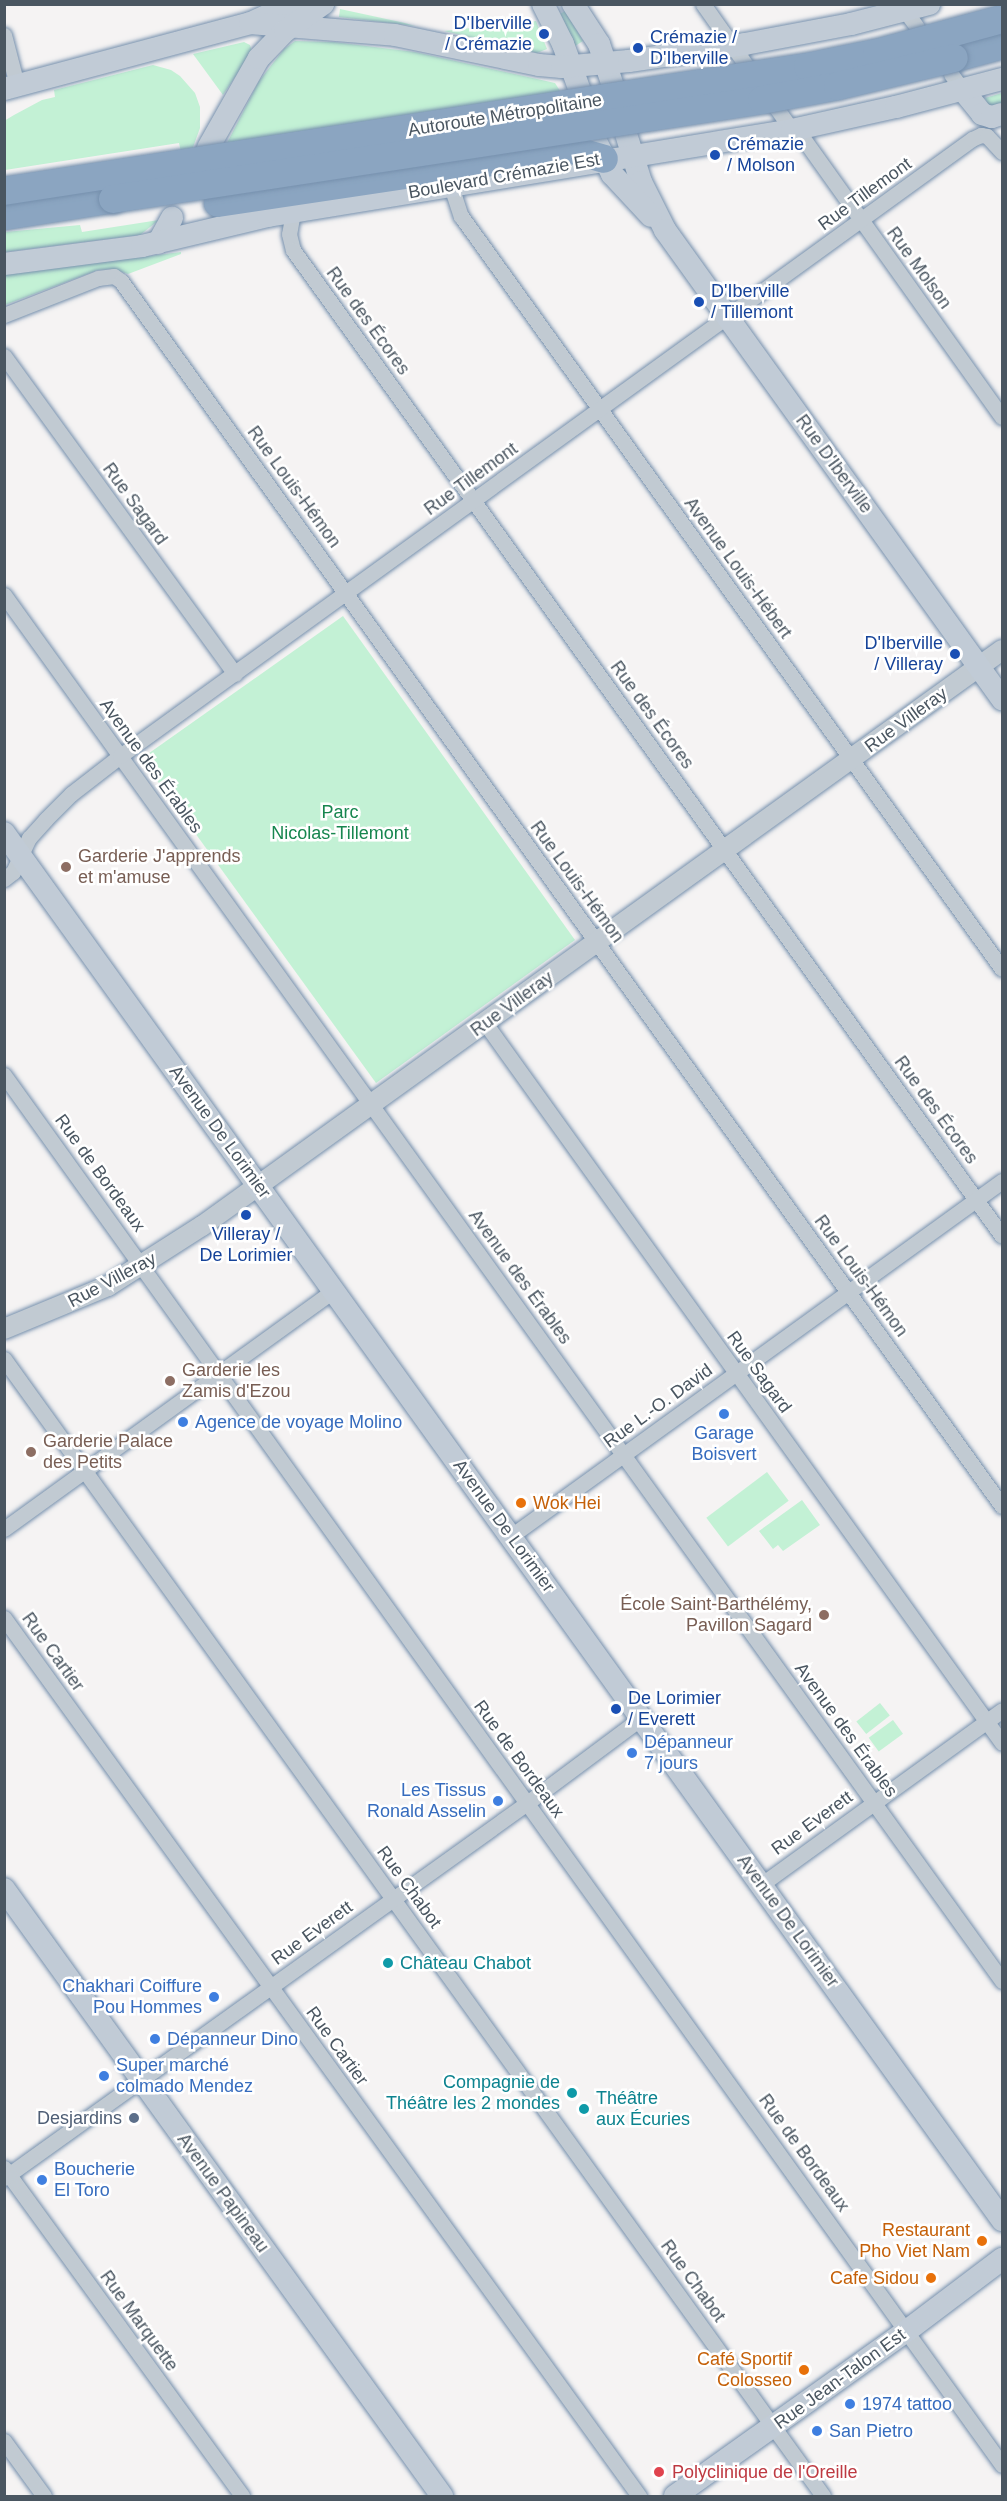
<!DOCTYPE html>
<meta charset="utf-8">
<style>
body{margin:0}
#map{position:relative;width:1007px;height:2501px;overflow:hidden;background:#f5f3f3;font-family:Helvetica,sans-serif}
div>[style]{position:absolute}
.green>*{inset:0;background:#c3f1d5;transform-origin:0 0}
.roads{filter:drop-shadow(0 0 2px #7690ad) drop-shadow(0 0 2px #7690ad)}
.minor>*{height:15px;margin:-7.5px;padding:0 7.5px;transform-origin:7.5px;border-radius:7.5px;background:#c1cad2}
.tertiary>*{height:20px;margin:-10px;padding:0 10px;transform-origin:10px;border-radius:10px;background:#c1cad2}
.secondary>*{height:22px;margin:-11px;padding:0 11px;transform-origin:11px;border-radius:11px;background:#c1cbd6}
.motorway>*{height:28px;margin:-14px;padding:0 14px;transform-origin:14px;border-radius:14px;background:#8ba5c1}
.bridges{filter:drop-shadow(0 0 2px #7690ad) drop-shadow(0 0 2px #7690ad)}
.motorway-bridge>*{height:28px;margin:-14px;padding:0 14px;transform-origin:14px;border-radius:14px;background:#8ba5c1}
.dots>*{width:16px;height:16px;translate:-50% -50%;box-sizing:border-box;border:3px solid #fff;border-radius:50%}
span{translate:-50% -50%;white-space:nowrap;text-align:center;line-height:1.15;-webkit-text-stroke:5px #fff;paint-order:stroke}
.transit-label{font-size:18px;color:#164399}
.right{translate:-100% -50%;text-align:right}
.left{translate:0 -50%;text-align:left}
.street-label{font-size:18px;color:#4a5661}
.park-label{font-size:18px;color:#17864f}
.education-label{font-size:18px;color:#785e54}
.shop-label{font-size:18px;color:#366cbe}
.food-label{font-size:18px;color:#c56008}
.culture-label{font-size:18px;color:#0d838f}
.service-label{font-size:18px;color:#4e5e75}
.health-label{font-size:18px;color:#be3a42}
.frame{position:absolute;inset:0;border:6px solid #4a5661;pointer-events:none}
</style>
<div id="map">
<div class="green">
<div style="clip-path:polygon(340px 9px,405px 23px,415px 26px,339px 17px)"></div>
<div style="clip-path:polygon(565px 11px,583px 41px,575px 46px,560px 14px)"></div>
<div style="clip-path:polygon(536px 21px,547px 49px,537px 53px,444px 31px)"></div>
<div style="clip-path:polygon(295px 41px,334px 42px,415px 52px,555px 83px,562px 94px,226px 145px,259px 81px,284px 49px)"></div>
<div style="clip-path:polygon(244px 42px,250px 45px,252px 52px,223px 95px,193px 54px)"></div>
<div style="clip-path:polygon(153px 65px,171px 70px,180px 76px,195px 93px,200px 107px,200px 128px,192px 150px,181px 152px,179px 143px,5px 170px,4px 121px,14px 115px,42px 100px,55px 97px,54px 90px)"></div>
<div style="clip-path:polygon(1002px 93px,1002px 103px,989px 107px,985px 98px)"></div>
<div style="clip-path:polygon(159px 220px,140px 235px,5px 252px,5px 232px,80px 225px,82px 232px)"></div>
<div style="clip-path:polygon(181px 252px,181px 254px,128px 274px,113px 269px,98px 270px,5px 305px,5px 274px)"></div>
<div style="clip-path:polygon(343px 616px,575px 940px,376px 1083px,143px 761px,145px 756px)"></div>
<div style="left:767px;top:1472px;width:36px;height:76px;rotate:53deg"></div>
<div style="clip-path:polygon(802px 1500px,820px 1525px,783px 1551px,778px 1545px,773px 1549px,759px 1531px)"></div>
<div style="left:880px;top:1703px;width:16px;height:30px;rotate:52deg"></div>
<div style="left:893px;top:1720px;width:17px;height:30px;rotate:54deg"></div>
</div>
<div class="roads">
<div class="minor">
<div style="left:703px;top:4px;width:154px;rotate:54.8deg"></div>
<div style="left:901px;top:5px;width:27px;rotate:54deg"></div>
<div style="left:4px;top:35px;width:52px;rotate:75.4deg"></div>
<div style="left:951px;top:74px;width:19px;rotate:54deg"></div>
<div style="left:805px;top:141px;width:339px;rotate:54.5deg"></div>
<div style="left:451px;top:186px;width:32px;rotate:72deg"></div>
<div style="left:461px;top:216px;width:927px;rotate:54.3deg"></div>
<div style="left:293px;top:212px;width:22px;rotate:100deg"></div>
<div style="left:289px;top:234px;width:16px;rotate:76deg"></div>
<div style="left:293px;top:250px;width:1214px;rotate:54.28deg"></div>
<div style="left:4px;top:315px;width:101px;rotate:-21.5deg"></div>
<div style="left:98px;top:278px;width:16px;rotate:-7deg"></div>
<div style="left:114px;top:276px;width:9px;rotate:36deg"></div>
<div style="left:121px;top:281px;width:1509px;rotate:54.28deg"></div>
<div style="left:4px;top:356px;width:393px;rotate:54deg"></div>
<div style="left:4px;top:595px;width:1708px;rotate:54.24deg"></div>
<div style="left:4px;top:879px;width:11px;rotate:-38deg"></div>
<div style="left:13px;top:872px;width:38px;rotate:-65deg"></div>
<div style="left:29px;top:838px;width:25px;rotate:-48deg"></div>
<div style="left:46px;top:819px;width:35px;rotate:-45deg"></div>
<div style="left:71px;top:794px;width:62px;rotate:-37.8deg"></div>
<div style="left:120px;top:756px;width:1052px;rotate:-35.91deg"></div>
<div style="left:972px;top:139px;width:10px;rotate:-24deg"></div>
<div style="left:981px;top:135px;width:6px;rotate:9deg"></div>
<div style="left:987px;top:136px;width:22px;rotate:47deg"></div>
<div style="left:485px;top:1023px;width:886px;rotate:54.32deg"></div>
<div style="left:4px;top:1075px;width:1711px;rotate:54.32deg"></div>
<div style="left:4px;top:1359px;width:1401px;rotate:54.23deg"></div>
<div style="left:4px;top:1529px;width:407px;rotate:-35.9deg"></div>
<div style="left:511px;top:1536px;width:606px;rotate:-35.87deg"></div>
<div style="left:4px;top:1618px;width:1084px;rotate:54.12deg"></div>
<div style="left:762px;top:1884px;width:296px;rotate:-35.9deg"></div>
<div style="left:4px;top:2168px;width:405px;rotate:54deg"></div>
<div style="left:4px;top:2178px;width:644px;rotate:-35.64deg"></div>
<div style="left:527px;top:1803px;width:142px;rotate:-36.7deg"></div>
<div style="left:4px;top:2441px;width:68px;rotate:54deg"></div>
</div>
<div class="tertiary">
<div style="left:4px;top:1329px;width:113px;rotate:-22.5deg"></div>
<div style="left:108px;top:1286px;width:112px;rotate:-32.6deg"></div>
<div style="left:202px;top:1226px;width:986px;rotate:-35.75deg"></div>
</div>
<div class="secondary">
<div style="left:543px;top:4px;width:45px;rotate:63.4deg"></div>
<div style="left:563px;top:44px;width:50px;rotate:70.1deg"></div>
<div style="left:573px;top:4px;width:48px;rotate:57deg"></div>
<div style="left:599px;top:44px;width:44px;rotate:71.6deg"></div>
<div style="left:255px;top:21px;width:42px;rotate:-24.1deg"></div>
<div style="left:4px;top:89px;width:255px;rotate:-15deg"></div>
<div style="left:250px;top:23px;width:145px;rotate:4.7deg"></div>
<div style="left:395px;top:35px;width:147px;rotate:11.8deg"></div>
<div style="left:539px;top:65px;width:23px;rotate:5deg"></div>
<div style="left:562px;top:67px;width:67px;rotate:-5.1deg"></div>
<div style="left:629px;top:61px;width:117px;rotate:-8.3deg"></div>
<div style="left:745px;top:44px;width:108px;rotate:-10.7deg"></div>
<div style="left:851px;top:24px;width:81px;rotate:-14.4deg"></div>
<div style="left:962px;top:89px;width:32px;rotate:51deg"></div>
<div style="left:982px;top:114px;width:10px;rotate:17deg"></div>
<div style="left:992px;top:117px;width:10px;rotate:-17deg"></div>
<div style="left:626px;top:134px;width:50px;rotate:72.6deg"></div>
<div style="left:641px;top:182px;width:54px;rotate:63.4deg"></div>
<div style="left:665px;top:230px;width:578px;rotate:54.3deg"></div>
<div style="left:595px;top:139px;width:39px;rotate:64deg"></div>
<div style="left:612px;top:174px;width:57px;rotate:47.1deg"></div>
<div style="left:208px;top:148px;width:103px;rotate:-60.5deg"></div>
<div style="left:259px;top:58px;width:37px;rotate:-46deg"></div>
<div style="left:285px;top:31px;width:47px;rotate:-35.4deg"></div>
<div style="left:158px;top:243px;width:29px;rotate:-61deg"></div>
<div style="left:4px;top:264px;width:139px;rotate:-7.4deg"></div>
<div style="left:142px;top:246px;width:130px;rotate:-13.4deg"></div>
<div style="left:268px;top:216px;width:531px;rotate:-9.32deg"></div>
<div style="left:792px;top:130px;width:107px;rotate:-12.5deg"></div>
<div style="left:896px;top:107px;width:110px;rotate:-14.8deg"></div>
<div style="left:4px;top:833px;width:1709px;rotate:54.26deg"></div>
<div style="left:4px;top:1889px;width:749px;rotate:54.19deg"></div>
<div style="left:675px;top:2496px;width:286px;rotate:-35.5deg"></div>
<div style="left:908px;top:2330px;width:118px;rotate:-37.1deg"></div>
</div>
<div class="motorway">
<div style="left:954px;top:58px;width:50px;rotate:-15.2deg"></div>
<div style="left:218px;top:203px;width:359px;rotate:-8.5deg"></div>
<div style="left:573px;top:150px;width:32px;rotate:16deg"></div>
<div style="left:4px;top:216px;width:110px;rotate:-8.9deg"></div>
</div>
</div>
<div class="bridges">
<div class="motorway-bridge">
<div style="left:4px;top:191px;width:814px;rotate:-8.77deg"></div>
<div style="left:808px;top:67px;width:70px;rotate:-11.5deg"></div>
<div style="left:877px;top:53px;width:130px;rotate:-15.2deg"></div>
<div style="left:113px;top:199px;width:657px;rotate:-8.67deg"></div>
<div style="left:762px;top:100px;width:77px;rotate:-10.4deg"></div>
<div style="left:838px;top:86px;width:119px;rotate:-13.6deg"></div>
</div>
</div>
<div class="dots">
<div style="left:544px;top:34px;background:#1a4fb4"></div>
<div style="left:638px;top:48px;background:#1a4fb4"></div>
<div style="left:715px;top:155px;background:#1a4fb4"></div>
<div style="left:699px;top:302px;background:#1a4fb4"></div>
<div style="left:955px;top:654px;background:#1a4fb4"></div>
<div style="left:66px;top:867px;background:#8d6e63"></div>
<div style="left:246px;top:1215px;background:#1a4fb4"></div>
<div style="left:170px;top:1381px;background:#8d6e63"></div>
<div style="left:724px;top:1414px;background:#3f7fe0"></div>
<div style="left:183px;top:1422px;background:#3f7fe0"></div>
<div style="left:31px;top:1452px;background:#8d6e63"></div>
<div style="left:521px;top:1503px;background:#e8710a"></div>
<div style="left:824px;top:1615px;background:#8d6e63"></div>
<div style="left:616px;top:1709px;background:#1a4fb4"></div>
<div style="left:632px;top:1753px;background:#3f7fe0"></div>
<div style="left:498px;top:1801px;background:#3f7fe0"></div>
<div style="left:388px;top:1963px;background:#0f9aa8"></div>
<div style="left:214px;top:1997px;background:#3f7fe0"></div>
<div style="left:155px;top:2039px;background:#3f7fe0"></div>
<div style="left:104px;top:2076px;background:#3f7fe0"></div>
<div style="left:572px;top:2093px;background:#0f9aa8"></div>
<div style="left:584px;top:2109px;background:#0f9aa8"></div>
<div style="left:134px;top:2118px;background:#5c6f8a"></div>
<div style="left:42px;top:2180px;background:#3f7fe0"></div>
<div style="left:982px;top:2241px;background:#e8710a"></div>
<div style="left:931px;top:2278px;background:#e8710a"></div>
<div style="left:804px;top:2370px;background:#e8710a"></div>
<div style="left:850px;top:2404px;background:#3f7fe0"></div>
<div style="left:817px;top:2431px;background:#3f7fe0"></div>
<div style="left:659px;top:2472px;background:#e0444e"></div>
</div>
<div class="transit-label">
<span class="right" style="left:532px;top:34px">D'Iberville<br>/ Crémazie</span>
<span class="left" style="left:650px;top:48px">Crémazie /<br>D'Iberville</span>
<span class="left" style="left:727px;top:155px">Crémazie<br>/ Molson</span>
<span class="left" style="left:711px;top:302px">D'Iberville<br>/ Tillemont</span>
<span class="right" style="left:943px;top:654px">D'Iberville<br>/ Villeray</span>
<span style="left:246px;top:1245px">Villeray /<br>De Lorimier</span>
<span class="left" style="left:628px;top:1709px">De Lorimier<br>/ Everett</span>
</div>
<div class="street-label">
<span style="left:505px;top:115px;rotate:-9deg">Autoroute Métropolitaine</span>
<span style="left:504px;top:176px;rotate:-10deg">Boulevard Crémazie Est</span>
<span style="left:865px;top:194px;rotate:-36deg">Rue Tillemont</span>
<span style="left:919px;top:268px;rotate:54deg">Rue Molson</span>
<span style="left:368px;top:321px;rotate:54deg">Rue des Écores</span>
<span style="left:834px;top:464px;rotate:54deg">Rue D'Iberville</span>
<span style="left:471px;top:479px;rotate:-36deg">Rue Tillemont</span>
<span style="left:294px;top:487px;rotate:54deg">Rue Louis-Hémon</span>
<span style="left:135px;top:504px;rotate:54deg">Rue Sagard</span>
<span style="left:738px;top:568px;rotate:54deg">Avenue Louis-Hébert</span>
<span style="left:652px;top:715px;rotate:54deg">Rue des Écores</span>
<span style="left:906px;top:720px;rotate:-36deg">Rue Villeray</span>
<span style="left:151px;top:766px;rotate:54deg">Avenue des Érables</span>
<span style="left:577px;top:882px;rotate:54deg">Rue Louis-Hémon</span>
<span style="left:512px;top:1004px;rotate:-36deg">Rue Villeray</span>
<span style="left:936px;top:1110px;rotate:54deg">Rue des Écores</span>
<span style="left:220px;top:1132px;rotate:54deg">Avenue De Lorimier</span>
<span style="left:100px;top:1173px;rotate:54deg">Rue de Bordeaux</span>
<span style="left:861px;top:1276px;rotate:54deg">Rue Louis-Hémon</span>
<span style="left:520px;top:1277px;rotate:54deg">Avenue des Érables</span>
<span style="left:112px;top:1280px;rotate:-28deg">Rue Villeray</span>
<span style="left:759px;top:1372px;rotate:54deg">Rue Sagard</span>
<span style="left:658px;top:1406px;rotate:-36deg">Rue L.-O. David</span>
<span style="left:504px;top:1526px;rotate:54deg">Avenue De Lorimier</span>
<span style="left:53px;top:1652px;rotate:54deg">Rue Cartier</span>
<span style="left:846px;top:1730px;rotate:54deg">Avenue des Érables</span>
<span style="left:519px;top:1759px;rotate:54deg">Rue de Bordeaux</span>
<span style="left:812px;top:1823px;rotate:-36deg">Rue Everett</span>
<span style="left:409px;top:1887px;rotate:54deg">Rue Chabot</span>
<span style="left:788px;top:1921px;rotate:54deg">Avenue De Lorimier</span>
<span style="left:312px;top:1933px;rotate:-36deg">Rue Everett</span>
<span style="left:337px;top:2046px;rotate:54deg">Rue Cartier</span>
<span style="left:804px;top:2153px;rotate:54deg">Rue de Bordeaux</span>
<span style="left:223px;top:2193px;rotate:54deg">Avenue Papineau</span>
<span style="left:693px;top:2281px;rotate:54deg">Rue Chabot</span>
<span style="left:139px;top:2321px;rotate:54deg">Rue Marquette</span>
<span style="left:840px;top:2379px;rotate:-36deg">Rue Jean-Talon Est</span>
</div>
<div class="park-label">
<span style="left:340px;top:823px">Parc<br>Nicolas-Tillemont</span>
</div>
<div class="education-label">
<span class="left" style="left:78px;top:867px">Garderie J'apprends<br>et m'amuse</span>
<span class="left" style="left:182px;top:1381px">Garderie les<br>Zamis d'Ezou</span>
<span class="left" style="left:43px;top:1452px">Garderie Palace<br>des Petits</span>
<span class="right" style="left:812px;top:1615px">École Saint-Barthélémy,<br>Pavillon Sagard</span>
</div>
<div class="shop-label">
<span class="left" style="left:195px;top:1422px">Agence de voyage Molino</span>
<span style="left:724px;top:1444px">Garage<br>Boisvert</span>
<span class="left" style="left:644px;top:1753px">Dépanneur<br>7 jours</span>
<span class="right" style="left:486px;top:1801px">Les Tissus<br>Ronald Asselin</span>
<span class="right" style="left:202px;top:1997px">Chakhari Coiffure<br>Pou Hommes</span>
<span class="left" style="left:167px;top:2039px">Dépanneur Dino</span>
<span class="left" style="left:116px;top:2076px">Super marché<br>colmado Mendez</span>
<span class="left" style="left:54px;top:2180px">Boucherie<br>El Toro</span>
<span class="left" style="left:862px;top:2404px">1974 tattoo</span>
<span class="left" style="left:829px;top:2431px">San Pietro</span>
</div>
<div class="food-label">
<span class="left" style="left:533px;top:1503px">Wok Hei</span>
<span class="right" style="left:970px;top:2241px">Restaurant<br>Pho Viet Nam</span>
<span class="right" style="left:919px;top:2278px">Cafe Sidou</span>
<span class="right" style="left:792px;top:2370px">Café Sportif<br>Colosseo</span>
</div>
<div class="culture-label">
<span class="left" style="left:400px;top:1963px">Château Chabot</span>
<span class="right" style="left:560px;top:2093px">Compagnie de<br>Théâtre les 2 mondes</span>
<span class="left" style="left:596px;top:2109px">Théâtre<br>aux Écuries</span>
</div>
<div class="service-label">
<span class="right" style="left:122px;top:2118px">Desjardins</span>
</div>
<div class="health-label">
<span class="left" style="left:672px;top:2472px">Polyclinique de l'Oreille</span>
</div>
<div class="frame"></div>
</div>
